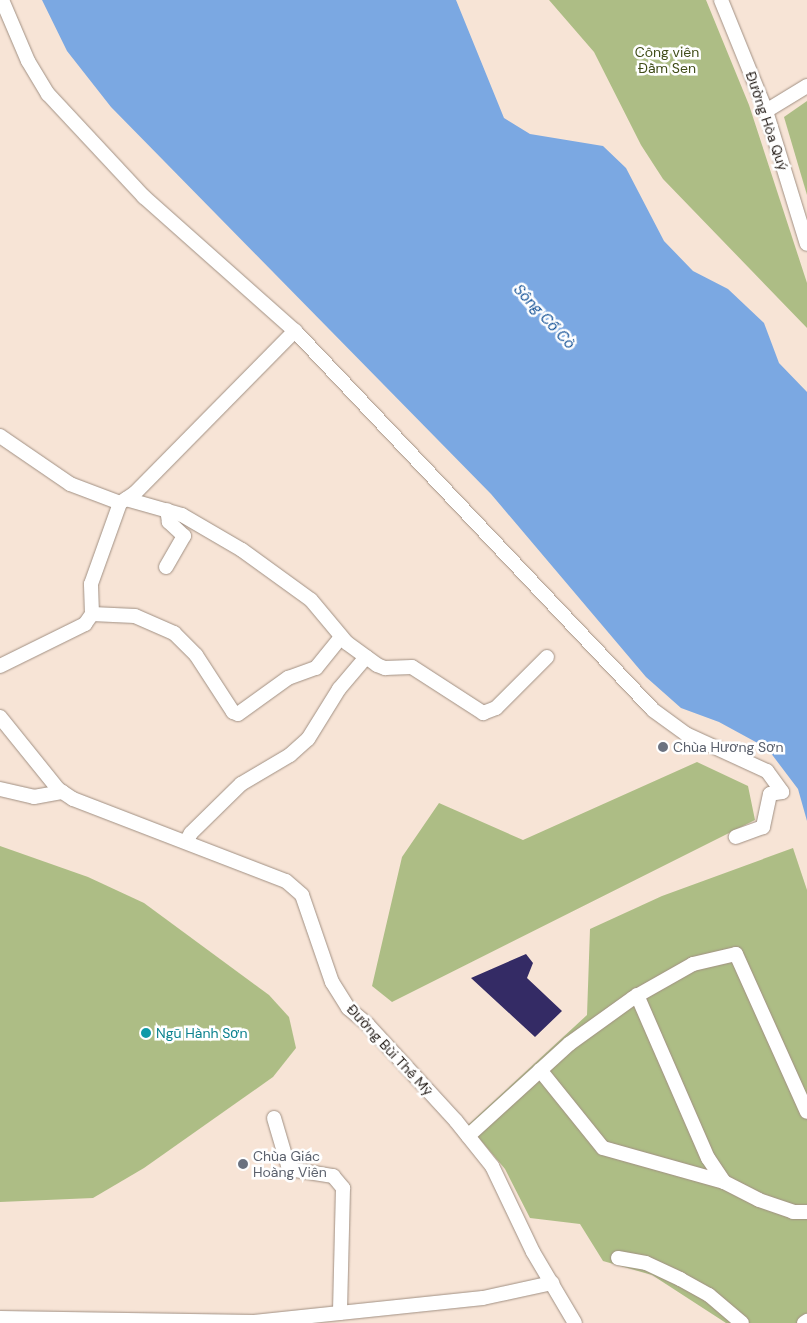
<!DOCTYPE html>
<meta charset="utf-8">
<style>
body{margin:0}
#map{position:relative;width:807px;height:1323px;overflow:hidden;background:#f7e4d6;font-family:"DM Sans",sans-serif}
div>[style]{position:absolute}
.green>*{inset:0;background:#adbd85}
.water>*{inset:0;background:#7ba8e2}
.building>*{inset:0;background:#342b65}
.roads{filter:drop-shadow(0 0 1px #a19083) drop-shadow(0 0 1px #a19083)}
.minor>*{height:14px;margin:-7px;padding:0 7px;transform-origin:7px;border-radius:7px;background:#fff}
.dots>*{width:14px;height:14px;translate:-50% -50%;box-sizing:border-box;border:2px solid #fff;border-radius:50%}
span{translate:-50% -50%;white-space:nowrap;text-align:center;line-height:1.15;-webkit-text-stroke:5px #fff;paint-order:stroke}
.park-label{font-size:14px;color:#414d19}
.street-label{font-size:14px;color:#231c17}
.worship-label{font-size:14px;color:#5b616d}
.left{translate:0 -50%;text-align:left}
.culture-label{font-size:14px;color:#0d838f}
.water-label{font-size:15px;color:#135196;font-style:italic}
</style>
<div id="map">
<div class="green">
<div style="clip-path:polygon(549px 0,706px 0,749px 105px,807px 283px,807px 328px,663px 179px,641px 145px,594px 52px)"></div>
<div style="clip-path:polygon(807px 101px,807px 195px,784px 117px)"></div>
<div style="clip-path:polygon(697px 762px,748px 786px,755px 820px,392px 1002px,372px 986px,402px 857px,439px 803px,523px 840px)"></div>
<div style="clip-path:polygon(0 846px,88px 877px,144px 903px,269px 995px,289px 1017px,296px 1048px,273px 1077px,144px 1168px,93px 1198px,0 1202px)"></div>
<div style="clip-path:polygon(793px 848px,807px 890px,807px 1323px,726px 1323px,652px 1275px,603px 1261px,580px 1224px,530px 1218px,505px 1169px,468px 1125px,587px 1015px,590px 929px,662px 896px)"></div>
</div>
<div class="water">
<div style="clip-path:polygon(42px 0,456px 0,504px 118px,530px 134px,603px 146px,626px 168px,664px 241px,693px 271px,728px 289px,764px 323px,779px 363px,807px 392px,807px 821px,798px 789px,767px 748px,719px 722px,681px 708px,646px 677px,491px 494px,111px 107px,67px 51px)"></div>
</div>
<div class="building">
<div style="clip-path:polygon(526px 954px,533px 963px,527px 978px,562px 1011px,535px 1037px,471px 978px)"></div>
</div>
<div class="roads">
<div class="minor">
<div style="left:2px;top:0;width:66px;rotate:66.9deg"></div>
<div style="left:28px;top:61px;width:39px;rotate:59deg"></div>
<div style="left:48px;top:94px;width:141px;rotate:47deg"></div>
<div style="left:144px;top:197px;width:202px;rotate:41.6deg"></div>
<div style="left:295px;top:331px;width:521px;rotate:46.63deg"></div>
<div style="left:653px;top:710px;width:41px;rotate:36deg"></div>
<div style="left:686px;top:734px;width:89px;rotate:24.6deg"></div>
<div style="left:767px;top:771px;width:26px;rotate:54deg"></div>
<div style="left:782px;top:792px;width:12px;rotate:171deg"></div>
<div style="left:770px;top:794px;width:34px;rotate:102deg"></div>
<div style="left:763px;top:827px;width:29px;rotate:160deg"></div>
<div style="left:721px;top:0;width:120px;rotate:67.9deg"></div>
<div style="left:766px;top:111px;width:139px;rotate:72.9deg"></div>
<div style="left:766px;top:111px;width:48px;rotate:-31.4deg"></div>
<div style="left:0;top:436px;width:85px;rotate:34.4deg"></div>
<div style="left:70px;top:484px;width:53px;rotate:20.8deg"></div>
<div style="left:126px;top:499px;width:58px;rotate:15.9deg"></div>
<div style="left:182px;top:515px;width:69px;rotate:30.3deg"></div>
<div style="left:242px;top:550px;width:85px;rotate:35.9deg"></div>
<div style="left:311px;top:600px;width:56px;rotate:50.1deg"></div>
<div style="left:347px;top:643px;width:37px;rotate:36deg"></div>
<div style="left:377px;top:665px;width:9px;rotate:21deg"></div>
<div style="left:385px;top:668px;width:27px;rotate:-2deg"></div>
<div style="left:412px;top:667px;width:85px;rotate:32.9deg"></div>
<div style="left:483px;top:713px;width:14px;rotate:-21deg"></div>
<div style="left:496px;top:708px;width:72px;rotate:-45deg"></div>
<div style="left:166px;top:567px;width:36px;rotate:-60deg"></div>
<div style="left:184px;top:536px;width:21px;rotate:-137deg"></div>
<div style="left:169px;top:522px;width:12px;rotate:-99deg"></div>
<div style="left:92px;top:614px;width:43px;rotate:2.7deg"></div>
<div style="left:135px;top:616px;width:43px;rotate:23.6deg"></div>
<div style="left:174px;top:633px;width:31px;rotate:45deg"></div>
<div style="left:196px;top:655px;width:68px;rotate:57deg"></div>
<div style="left:233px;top:712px;width:5px;rotate:22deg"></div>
<div style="left:238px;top:714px;width:62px;rotate:-35.8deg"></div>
<div style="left:288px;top:678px;width:30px;rotate:-20deg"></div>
<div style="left:316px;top:668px;width:40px;rotate:-51deg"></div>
<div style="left:0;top:666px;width:95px;rotate:-26.3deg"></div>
<div style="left:85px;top:624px;width:12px;rotate:-55deg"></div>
<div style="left:92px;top:614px;width:30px;rotate:-92deg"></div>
<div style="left:91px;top:584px;width:86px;rotate:-70.3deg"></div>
<div style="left:120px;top:503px;width:18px;rotate:-34deg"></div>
<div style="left:135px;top:493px;width:228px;rotate:-45.4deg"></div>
<div style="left:0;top:717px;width:92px;rotate:51.1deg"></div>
<div style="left:58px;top:789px;width:18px;rotate:34deg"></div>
<div style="left:73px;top:799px;width:228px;rotate:21.1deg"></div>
<div style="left:286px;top:881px;width:21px;rotate:41deg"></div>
<div style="left:302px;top:895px;width:92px;rotate:71deg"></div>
<div style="left:332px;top:982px;width:31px;rotate:58deg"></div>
<div style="left:348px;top:1008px;width:26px;rotate:40deg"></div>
<div style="left:368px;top:1025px;width:130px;rotate:47.5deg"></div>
<div style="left:456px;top:1121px;width:58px;rotate:51.3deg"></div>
<div style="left:492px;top:1166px;width:95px;rotate:64.5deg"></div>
<div style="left:533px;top:1252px;width:82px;rotate:59.4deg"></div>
<div style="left:0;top:789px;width:35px;rotate:13deg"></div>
<div style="left:34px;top:797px;width:29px;rotate:-10deg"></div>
<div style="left:186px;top:842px;width:10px;rotate:-61deg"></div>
<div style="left:191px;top:833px;width:70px;rotate:-44.4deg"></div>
<div style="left:241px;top:784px;width:57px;rotate:-30.6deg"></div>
<div style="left:290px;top:755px;width:24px;rotate:-42deg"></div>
<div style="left:308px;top:739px;width:59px;rotate:-58.2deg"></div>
<div style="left:339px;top:689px;width:42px;rotate:-49.8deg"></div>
<div style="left:637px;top:995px;width:178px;rotate:66.5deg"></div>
<div style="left:708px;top:1158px;width:29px;rotate:56deg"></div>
<div style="left:724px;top:1182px;width:39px;rotate:27deg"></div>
<div style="left:759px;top:1200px;width:36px;rotate:19deg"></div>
<div style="left:793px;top:1212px;width:14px"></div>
<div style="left:540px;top:1070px;width:100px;rotate:51.1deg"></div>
<div style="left:603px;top:1148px;width:126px;rotate:15.7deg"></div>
<div style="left:274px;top:1118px;width:53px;rotate:73.6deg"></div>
<div style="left:289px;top:1169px;width:45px;rotate:9deg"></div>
<div style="left:333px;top:1176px;width:16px;rotate:50deg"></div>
<div style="left:343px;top:1188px;width:125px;rotate:91.4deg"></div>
<div style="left:468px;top:1136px;width:137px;rotate:-42.3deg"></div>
<div style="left:569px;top:1044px;width:79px;rotate:-35.7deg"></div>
<div style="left:633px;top:998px;width:69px;rotate:-29.5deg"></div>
<div style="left:693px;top:964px;width:44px;rotate:-13.1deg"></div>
<div style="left:736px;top:954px;width:173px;rotate:65.8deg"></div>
<div style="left:618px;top:1258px;width:28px;rotate:10deg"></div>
<div style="left:646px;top:1263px;width:38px;rotate:25deg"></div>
<div style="left:680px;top:1279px;width:33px;rotate:29deg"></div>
<div style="left:709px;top:1295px;width:43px;rotate:40.3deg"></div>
<div style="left:0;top:1318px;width:254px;rotate:0.9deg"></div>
<div style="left:254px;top:1322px;width:230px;rotate:-6deg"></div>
<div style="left:483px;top:1298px;width:71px;rotate:-12.3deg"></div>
<div style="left:804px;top:1323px;width:4px;rotate:-34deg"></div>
</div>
</div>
<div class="dots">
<div style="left:663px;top:747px;background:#6b7280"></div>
<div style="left:146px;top:1033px;background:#0f9aa8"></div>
<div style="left:243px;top:1164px;background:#6b7280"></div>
</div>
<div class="park-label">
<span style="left:667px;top:60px">Công viên<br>Đầm Sen</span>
</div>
<div class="street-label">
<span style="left:767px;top:121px;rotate:71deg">Đường Hòa Quý</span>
<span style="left:390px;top:1050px;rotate:47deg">Đường Bùi Thế Mỹ</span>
</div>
<div class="worship-label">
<span class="left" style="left:673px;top:747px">Chùa Hương Sơn</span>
<span class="left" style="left:253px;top:1164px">Chùa Giác<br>Hoàng Viên</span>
</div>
<div class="culture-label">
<span class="left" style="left:156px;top:1033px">Ngũ Hành Sơn</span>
</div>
<div class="water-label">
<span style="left:544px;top:317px;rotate:47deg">Sông Cổ Cò</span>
</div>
</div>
